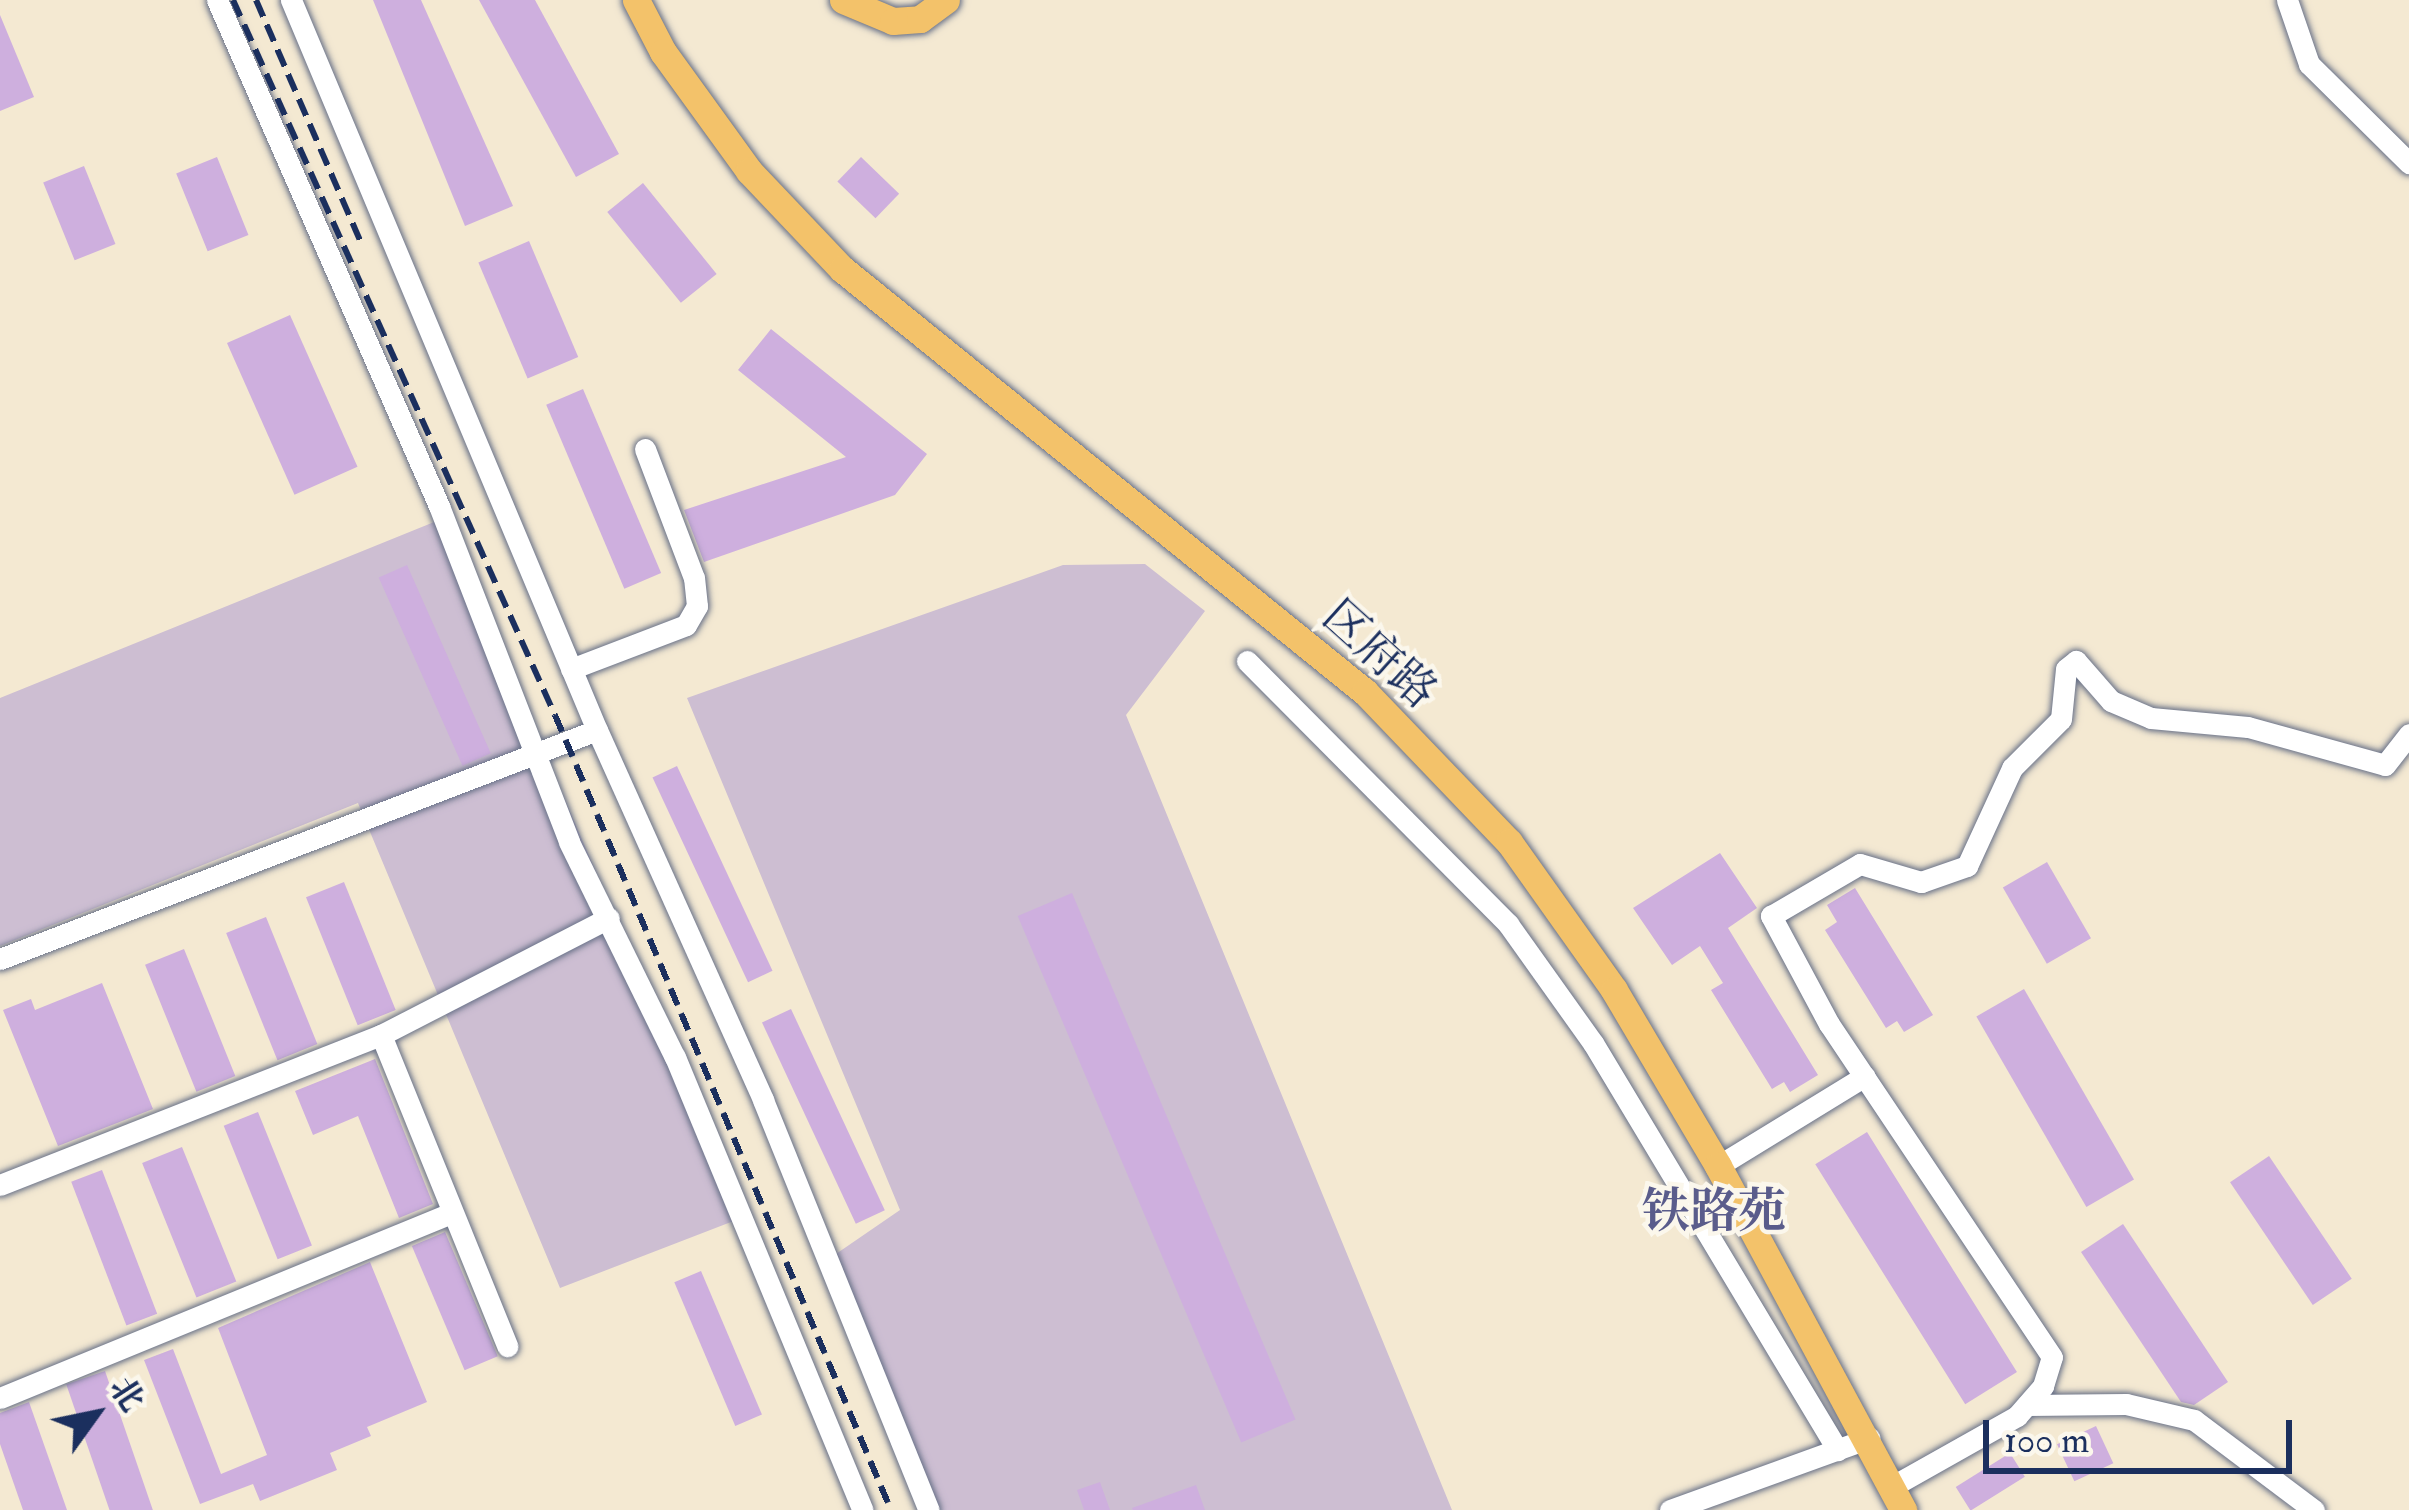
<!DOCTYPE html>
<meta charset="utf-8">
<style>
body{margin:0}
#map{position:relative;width:2409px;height:1510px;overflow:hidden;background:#f4e9d2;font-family:"IM FELL Double Pica","Noto Serif SC",serif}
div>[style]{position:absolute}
.industrial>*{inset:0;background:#cdbed2}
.building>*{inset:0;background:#ceafde;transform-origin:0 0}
.roads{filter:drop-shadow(0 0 3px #677087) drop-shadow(0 0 3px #677087)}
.minor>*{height:21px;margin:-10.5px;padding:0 10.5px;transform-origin:10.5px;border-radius:10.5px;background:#fff}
.major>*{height:27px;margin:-13.5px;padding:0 13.5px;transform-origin:13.5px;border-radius:13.5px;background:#f3c26a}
.rail>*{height:6px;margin-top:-3px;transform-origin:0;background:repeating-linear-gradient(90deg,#1b2f5e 0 18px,transparent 0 27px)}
span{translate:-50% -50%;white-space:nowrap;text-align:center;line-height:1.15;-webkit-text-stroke:9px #fbf7ec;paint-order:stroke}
.street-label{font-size:45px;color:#1b2f5e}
.neighbourhood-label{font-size:48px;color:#5a5c8b;font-weight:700}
.north{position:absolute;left:36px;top:1354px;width:120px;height:120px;-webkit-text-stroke:9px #fbf7ec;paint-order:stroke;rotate:57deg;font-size:33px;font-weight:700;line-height:48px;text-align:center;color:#1b2f5e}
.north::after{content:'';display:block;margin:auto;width:42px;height:54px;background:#1b2f5e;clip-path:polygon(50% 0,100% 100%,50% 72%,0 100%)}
.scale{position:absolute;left:1983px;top:1420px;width:309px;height:54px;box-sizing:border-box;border:6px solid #1b2f5e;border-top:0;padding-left:15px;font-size:36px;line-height:42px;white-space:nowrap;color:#1b2f5e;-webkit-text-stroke:9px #fbf7ec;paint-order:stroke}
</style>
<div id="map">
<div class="industrial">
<div style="clip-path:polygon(444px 518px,744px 1217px,560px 1288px,358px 803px,0 946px,0 698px)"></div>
<div style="clip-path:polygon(1145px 564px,1205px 611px,1126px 715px,1452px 1510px,940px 1510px,833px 1256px,900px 1210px,687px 698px,1063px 565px)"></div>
</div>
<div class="building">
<div style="clip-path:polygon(373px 0,421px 0,513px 206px,465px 226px)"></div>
<div style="clip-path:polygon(479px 0,535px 0,619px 154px,576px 177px)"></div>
<div style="clip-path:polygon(0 15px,34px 97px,0 111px)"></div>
<div style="left:217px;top:157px;width:84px;height:44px;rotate:68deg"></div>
<div style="left:861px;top:157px;width:53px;height:34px;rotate:44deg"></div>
<div style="left:84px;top:166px;width:84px;height:44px;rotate:68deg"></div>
<div style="left:643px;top:183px;width:117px;height:46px;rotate:51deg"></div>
<div style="left:529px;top:241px;width:126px;height:55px;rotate:67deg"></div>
<div style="left:290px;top:315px;width:166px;height:69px;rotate:66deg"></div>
<div style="clip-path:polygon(771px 329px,927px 454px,895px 495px,704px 562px,684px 510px,846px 457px,738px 370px)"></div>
<div style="left:583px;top:389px;width:200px;height:40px;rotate:67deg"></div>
<div style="left:407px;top:565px;width:206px;height:31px;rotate:66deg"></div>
<div style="left:677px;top:766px;width:226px;height:27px;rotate:65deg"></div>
<div style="clip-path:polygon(1720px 853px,1757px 908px,1728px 928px,1818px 1075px,1790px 1092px,1784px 1082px,1772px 1089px,1711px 990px,1723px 983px,1700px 946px,1672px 965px,1633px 908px)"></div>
<div style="left:2047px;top:862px;width:88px;height:51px;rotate:60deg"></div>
<div style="left:344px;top:882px;width:138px;height:41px;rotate:68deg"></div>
<div style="clip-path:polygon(1855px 888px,1933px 1015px,1904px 1032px,1897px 1021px,1886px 1028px,1825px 930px,1837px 922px,1827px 905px)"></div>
<div style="left:1072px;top:893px;width:572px;height:59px;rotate:67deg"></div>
<div style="left:266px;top:917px;width:137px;height:43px;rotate:68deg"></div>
<div style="left:184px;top:949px;width:137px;height:42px;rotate:68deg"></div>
<div style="clip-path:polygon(102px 983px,153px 1109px,58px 1146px,3px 1010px,31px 999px,35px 1010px)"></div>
<div style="left:2024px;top:989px;width:220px;height:55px;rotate:60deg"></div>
<div style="left:791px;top:1009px;width:222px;height:32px;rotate:65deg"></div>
<div style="clip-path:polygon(375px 1059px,433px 1204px,399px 1218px,358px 1116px,313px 1135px,295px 1091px)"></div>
<div style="left:258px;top:1112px;width:144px;height:37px;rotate:68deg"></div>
<div style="left:1867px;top:1132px;width:283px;height:61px;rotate:58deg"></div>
<div style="left:182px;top:1147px;width:145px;height:43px;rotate:68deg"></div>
<div style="left:2269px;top:1156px;width:148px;height:47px;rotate:56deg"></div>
<div style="left:102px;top:1170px;width:154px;height:33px;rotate:69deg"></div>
<div style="clip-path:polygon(2123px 1224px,2228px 1382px,2194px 1405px,2181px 1402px,2081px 1252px)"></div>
<div style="left:445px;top:1232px;width:135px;height:36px;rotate:67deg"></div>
<div style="clip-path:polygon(370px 1262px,427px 1402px,367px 1427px,371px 1436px,330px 1453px,337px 1470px,260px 1501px,253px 1484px,200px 1504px,144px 1360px,173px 1349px,221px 1474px,267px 1455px,218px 1328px)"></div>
<div style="left:701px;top:1271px;width:156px;height:29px;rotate:67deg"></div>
<div style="left:105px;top:1371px;width:147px;height:41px;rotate:71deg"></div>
<div style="clip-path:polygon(29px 1402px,67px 1510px,23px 1510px,0 1444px,0 1413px)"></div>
<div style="left:2096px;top:1426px;width:41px;height:43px;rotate:65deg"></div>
<div style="left:2010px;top:1453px;width:28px;height:64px;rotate:58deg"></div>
<div style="clip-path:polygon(1100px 1482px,1110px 1510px,1084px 1510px,1077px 1490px)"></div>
<div style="clip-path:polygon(1196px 1485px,1205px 1510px,1133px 1510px,1132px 1508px)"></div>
</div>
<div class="roads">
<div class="minor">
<div style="left:217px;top:0;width:553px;rotate:66.31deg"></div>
<div style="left:439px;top:506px;width:360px;rotate:68.8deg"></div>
<div style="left:569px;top:842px;width:240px;rotate:63.8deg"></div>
<div style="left:675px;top:1057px;width:490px;rotate:67.5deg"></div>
<div style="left:291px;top:0;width:792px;rotate:67.26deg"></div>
<div style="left:597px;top:730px;width:406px;rotate:65.8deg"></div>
<div style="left:763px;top:1100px;width:442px;rotate:68deg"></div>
<div style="left:2287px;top:0;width:68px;rotate:71deg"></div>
<div style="left:2309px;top:64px;width:141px;rotate:44.7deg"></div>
<div style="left:1247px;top:661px;width:371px;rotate:45.2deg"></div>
<div style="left:1508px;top:924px;width:146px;rotate:54.5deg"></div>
<div style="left:1593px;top:1043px;width:475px;rotate:59deg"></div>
<div style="left:571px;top:669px;width:123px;rotate:-20.9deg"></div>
<div style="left:686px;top:625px;width:22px;rotate:-60deg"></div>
<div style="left:697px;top:606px;width:28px;rotate:-96deg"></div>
<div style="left:694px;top:578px;width:138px;rotate:-110.8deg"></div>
<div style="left:0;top:959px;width:639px;rotate:-20.99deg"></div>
<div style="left:381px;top:1035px;width:336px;rotate:67.9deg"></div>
<div style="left:1718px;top:1166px;width:172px;rotate:-31.5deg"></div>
<div style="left:0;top:1185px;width:409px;rotate:-21.5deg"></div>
<div style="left:381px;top:1035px;width:256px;rotate:-27.2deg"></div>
<div style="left:0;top:1398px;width:487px;rotate:-22.3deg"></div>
<div style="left:2027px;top:1405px;width:99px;rotate:-0.6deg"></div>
<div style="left:2126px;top:1404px;width:70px;rotate:13.2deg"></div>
<div style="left:2194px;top:1420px;width:150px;rotate:36.9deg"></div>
<div style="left:1891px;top:1487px;width:145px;rotate:-29.4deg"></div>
<div style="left:2017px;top:1416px;width:40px;rotate:-49deg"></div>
<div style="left:2043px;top:1386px;width:30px;rotate:-73deg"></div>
<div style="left:2052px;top:1357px;width:401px;rotate:-123.8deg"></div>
<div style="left:1829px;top:1024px;width:123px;rotate:-118.2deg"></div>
<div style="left:1771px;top:916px;width:103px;rotate:-30.3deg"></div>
<div style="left:1860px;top:864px;width:64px;rotate:16.4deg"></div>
<div style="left:1921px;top:882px;width:49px;rotate:-19.2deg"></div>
<div style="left:1967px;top:866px;width:108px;rotate:-65.3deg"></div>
<div style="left:2012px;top:768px;width:69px;rotate:-45deg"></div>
<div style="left:2061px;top:719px;width:50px;rotate:-84.3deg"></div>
<div style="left:2066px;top:669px;width:13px;rotate:-39deg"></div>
<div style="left:2076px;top:661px;width:53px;rotate:48.8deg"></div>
<div style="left:2111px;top:701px;width:43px;rotate:23deg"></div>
<div style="left:2151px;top:718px;width:97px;rotate:5.3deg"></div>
<div style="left:2248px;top:727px;width:142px;rotate:15.5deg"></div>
<div style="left:2385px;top:765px;width:39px;rotate:-52deg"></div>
<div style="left:1670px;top:1510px;width:212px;rotate:-19.9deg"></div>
</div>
<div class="major">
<div style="left:636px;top:0;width:59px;rotate:62.6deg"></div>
<div style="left:663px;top:52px;width:147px;rotate:54.1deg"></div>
<div style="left:749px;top:171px;width:135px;rotate:46.5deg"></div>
<div style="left:842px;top:269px;width:673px;rotate:38.97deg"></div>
<div style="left:1365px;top:692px;width:208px;rotate:46.2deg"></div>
<div style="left:1509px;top:842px;width:181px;rotate:54.6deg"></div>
<div style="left:1614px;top:990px;width:204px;rotate:59.4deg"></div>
<div style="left:1718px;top:1166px;width:391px;rotate:61.7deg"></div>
<div style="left:843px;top:0;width:54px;rotate:22.8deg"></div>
<div style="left:893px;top:21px;width:27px;rotate:-4deg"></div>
<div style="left:920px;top:19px;width:32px;rotate:-36deg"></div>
</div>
</div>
<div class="rail">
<div style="left:233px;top:0;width:784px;rotate:65.76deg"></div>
<div style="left:555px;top:715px;width:863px;rotate:67.09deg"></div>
<div style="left:256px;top:0;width:269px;rotate:66.6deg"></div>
</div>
<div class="street-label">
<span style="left:1379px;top:655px;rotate:42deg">区府路</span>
</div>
<div class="neighbourhood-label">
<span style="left:1714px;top:1213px">铁路苑</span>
</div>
<div class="north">北</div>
<div class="scale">100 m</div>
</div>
